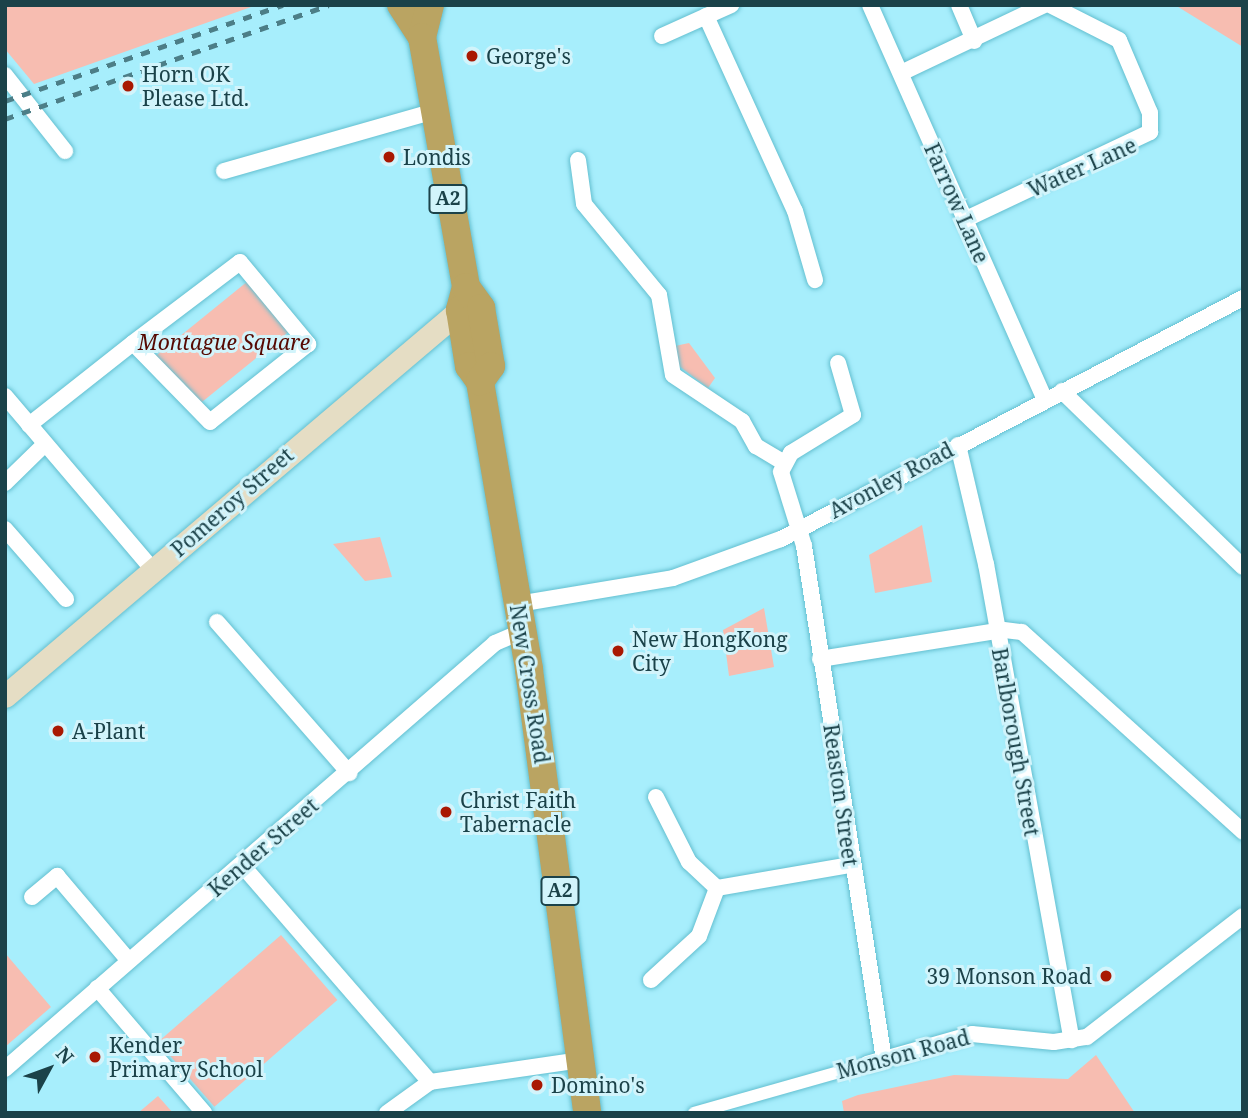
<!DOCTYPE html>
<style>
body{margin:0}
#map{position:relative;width:1248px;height:1118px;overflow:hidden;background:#a7eefc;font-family:"Noto Serif",serif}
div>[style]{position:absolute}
.green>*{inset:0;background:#f7bdb1;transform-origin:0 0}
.roads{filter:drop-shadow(0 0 2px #63bfd0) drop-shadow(0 0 2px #63bfd0)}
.pedestrian>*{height:12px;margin:-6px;padding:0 6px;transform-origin:6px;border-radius:6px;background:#fff}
.minor>*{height:16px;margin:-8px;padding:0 8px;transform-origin:8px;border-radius:8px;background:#fff}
.secondary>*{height:23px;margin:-11.5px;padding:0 11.5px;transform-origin:11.5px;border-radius:11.5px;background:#e5ddc4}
.trunk>*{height:28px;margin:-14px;padding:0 14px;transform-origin:14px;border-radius:14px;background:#baa462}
.rail>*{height:5px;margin-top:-2.5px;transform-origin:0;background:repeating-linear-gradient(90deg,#4c7e87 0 9px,transparent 0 18px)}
.dots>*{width:19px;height:19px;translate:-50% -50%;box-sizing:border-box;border:4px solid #d2f4fb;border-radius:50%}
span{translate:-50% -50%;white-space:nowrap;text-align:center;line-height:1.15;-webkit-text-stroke:6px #d2f4fb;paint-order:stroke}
.shield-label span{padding:2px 5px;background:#d2f4fb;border:2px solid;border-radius:5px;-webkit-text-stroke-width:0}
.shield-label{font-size:19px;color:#1b4249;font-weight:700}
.poi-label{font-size:21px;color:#1b4249}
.left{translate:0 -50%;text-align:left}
.right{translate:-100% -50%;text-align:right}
.street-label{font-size:21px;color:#1b4249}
.park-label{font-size:21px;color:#560902;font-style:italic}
.frame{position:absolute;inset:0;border:7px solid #1b4249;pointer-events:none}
.north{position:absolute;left:14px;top:1034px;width:70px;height:70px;-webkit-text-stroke:5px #d2f4fb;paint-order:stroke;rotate:49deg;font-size:19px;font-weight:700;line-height:28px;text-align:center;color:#1b4249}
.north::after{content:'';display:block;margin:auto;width:24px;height:32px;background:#1b4249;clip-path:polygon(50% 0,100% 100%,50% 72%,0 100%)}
</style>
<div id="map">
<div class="green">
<div style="clip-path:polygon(5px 5px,257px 5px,34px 84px,5px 49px)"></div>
<div style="clip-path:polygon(1175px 5px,1243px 5px,1243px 47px)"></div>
<div style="left:248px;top:281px;width:65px;height:119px;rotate:51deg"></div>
<div style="clip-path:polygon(689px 343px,715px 378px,708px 388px,679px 366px,675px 346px)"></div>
<div style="clip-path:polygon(922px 525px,932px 582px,875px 593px,869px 555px)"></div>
<div style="clip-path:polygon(380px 537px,392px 577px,365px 581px,333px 544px)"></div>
<div style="clip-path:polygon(764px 608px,774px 667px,729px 676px,723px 630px)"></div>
<div style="left:281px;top:935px;width:86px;height:163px;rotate:49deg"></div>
<div style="clip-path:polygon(5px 953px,51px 1007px,5px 1047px)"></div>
<div style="clip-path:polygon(1096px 1055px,1135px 1113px,844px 1113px,842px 1101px,858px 1095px,954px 1075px,1068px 1079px)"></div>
<div style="clip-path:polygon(158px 1096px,173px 1113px,138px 1113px)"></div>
</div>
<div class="roads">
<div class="pedestrian">
<div style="left:694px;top:1113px;width:180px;rotate:-15.8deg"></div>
</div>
<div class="minor">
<div style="left:870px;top:5px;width:432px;rotate:66.1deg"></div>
<div style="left:959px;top:5px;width:39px;rotate:67deg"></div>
<div style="left:706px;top:16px;width:214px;rotate:65.5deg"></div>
<div style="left:795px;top:211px;width:72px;rotate:73.8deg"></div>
<div style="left:662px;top:36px;width:76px;rotate:-24.2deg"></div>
<div style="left:901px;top:73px;width:158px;rotate:-25.4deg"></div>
<div style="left:5px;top:75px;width:97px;rotate:51.7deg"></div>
<div style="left:578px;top:160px;width:44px;rotate:82.2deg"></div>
<div style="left:584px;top:204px;width:118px;rotate:50.5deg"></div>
<div style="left:659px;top:295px;width:81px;rotate:80.1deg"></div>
<div style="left:673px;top:375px;width:83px;rotate:33.7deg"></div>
<div style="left:742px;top:421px;width:29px;rotate:61deg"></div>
<div style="left:756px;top:446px;width:31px;rotate:31deg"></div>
<div style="left:224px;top:171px;width:218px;rotate:-15.9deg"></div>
<div style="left:964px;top:220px;width:206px;rotate:-25.3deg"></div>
<div style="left:1150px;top:132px;width:19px;rotate:-90deg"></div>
<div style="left:1150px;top:113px;width:79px;rotate:-113deg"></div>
<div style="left:1119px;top:40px;width:77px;rotate:-153.1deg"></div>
<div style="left:838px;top:363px;width:54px;rotate:73.9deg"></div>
<div style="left:853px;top:415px;width:73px;rotate:148.5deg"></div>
<div style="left:791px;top:453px;width:21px;rotate:118deg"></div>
<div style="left:781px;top:472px;width:77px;rotate:72.7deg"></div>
<div style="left:804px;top:546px;width:520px;rotate:81.15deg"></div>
<div style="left:1062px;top:391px;width:252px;rotate:44.2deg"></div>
<div style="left:5px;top:396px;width:228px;rotate:49.6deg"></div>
<div style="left:29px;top:425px;width:132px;rotate:-38.3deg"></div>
<div style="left:133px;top:343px;width:134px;rotate:-37.1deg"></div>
<div style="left:240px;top:262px;width:107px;rotate:50.3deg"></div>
<div style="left:308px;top:344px;width:125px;rotate:141.5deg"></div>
<div style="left:210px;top:422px;width:110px;rotate:-134.3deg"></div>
<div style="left:958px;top:445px;width:122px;rotate:76.8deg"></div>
<div style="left:986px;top:564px;width:484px;rotate:79.8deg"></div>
<div style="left:5px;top:483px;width:56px;rotate:-44.3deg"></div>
<div style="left:5px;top:529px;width:93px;rotate:48.9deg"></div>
<div style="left:518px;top:604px;width:157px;rotate:-9.5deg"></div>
<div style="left:673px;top:578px;width:115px;rotate:-19.9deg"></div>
<div style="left:781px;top:539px;width:521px;rotate:-27.55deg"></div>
<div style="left:217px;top:622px;width:201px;rotate:48.8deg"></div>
<div style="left:996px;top:629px;width:26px;rotate:7deg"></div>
<div style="left:1022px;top:632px;width:298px;rotate:42.1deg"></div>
<div style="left:820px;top:659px;width:178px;rotate:-9deg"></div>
<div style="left:656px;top:797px;width:73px;rotate:63.1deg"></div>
<div style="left:689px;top:862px;width:38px;rotate:43deg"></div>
<div style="left:242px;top:865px;width:287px;rotate:49.1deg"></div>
<div style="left:32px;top:897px;width:33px;rotate:-40deg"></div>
<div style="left:57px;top:876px;width:111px;rotate:49.7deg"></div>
<div style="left:651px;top:980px;width:65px;rotate:-42.5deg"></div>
<div style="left:699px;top:936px;width:51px;rotate:-69.4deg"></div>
<div style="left:717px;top:888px;width:135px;rotate:-9.8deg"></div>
<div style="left:97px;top:988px;width:165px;rotate:49.4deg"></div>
<div style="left:867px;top:1064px;width:109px;rotate:-15.9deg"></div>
<div style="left:972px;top:1034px;width:82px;rotate:5.6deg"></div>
<div style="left:1054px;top:1042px;width:33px;rotate:-9deg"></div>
<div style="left:1087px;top:1037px;width:197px;rotate:-37.8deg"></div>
<div style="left:5px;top:1069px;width:649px;rotate:-41deg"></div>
<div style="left:495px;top:643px;width:30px;rotate:-23deg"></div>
<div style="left:387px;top:1113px;width:53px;rotate:-35.8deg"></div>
<div style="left:430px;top:1082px;width:153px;rotate:-8.3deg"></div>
</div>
<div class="secondary">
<div style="left:5px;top:696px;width:597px;rotate:-40.31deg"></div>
</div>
<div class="trunk">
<div style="left:401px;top:5px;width:38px;rotate:57deg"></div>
<div style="left:430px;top:5px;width:33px;rotate:104deg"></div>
<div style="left:422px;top:37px;width:254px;rotate:80deg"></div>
<div style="left:466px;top:287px;width:24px;rotate:105deg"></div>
<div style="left:460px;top:310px;width:57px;rotate:80.9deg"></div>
<div style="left:469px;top:366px;width:19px;rotate:55deg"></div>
<div style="left:480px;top:382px;width:292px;rotate:80.3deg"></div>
<div style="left:529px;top:670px;width:447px;rotate:82.5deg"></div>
<div style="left:466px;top:287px;width:26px;rotate:54deg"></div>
<div style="left:481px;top:308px;width:59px;rotate:80.2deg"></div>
<div style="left:491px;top:366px;width:19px;rotate:125deg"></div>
</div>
</div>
<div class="rail">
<div style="left:5px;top:101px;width:294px;rotate:-19.1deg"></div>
<div style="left:5px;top:119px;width:343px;rotate:-19.4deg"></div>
</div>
<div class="dots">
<div style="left:472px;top:56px;background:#a91802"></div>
<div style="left:128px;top:86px;background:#a91802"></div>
<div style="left:389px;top:157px;background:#a91802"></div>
<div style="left:618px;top:651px;background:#a91802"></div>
<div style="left:58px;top:731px;background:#a91802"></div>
<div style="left:446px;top:812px;background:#a91802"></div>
<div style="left:1106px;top:976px;background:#a91802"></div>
<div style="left:95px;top:1057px;background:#a91802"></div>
<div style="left:537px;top:1085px;background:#a91802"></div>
</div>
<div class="shield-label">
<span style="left:448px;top:199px">A2</span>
<span style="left:560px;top:891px">A2</span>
</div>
<div class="poi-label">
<span class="left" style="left:486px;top:56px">George's</span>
<span class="left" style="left:142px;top:86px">Horn OK<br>Please Ltd.</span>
<span class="left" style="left:403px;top:157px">Londis</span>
<span class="left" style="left:632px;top:651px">New HongKong<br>City</span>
<span class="left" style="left:72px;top:731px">A-Plant</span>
<span class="left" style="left:460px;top:812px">Christ Faith<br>Tabernacle</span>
<span class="right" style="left:1092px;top:976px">39 Monson Road</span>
<span class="left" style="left:109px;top:1057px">Kender<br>Primary School</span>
<span class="left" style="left:551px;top:1085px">Domino's</span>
</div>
<div class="street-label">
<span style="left:1082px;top:167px;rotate:-24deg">Water Lane</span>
<span style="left:957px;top:203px;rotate:66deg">Farrow Lane</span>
<span style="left:891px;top:480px;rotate:-28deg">Avonley Road</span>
<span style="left:232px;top:502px;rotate:-41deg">Pomeroy Street</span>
<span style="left:530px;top:684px;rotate:81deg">New Cross Road</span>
<span style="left:1016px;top:742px;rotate:80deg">Barlborough Street</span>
<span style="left:841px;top:795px;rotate:82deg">Reaston Street</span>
<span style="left:263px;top:847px;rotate:-41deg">Kender Street</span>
<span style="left:903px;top:1054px;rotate:-15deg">Monson Road</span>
</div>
<div class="park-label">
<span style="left:224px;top:342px">Montague Square</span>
</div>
<div class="frame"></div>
<div class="north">N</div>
</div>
